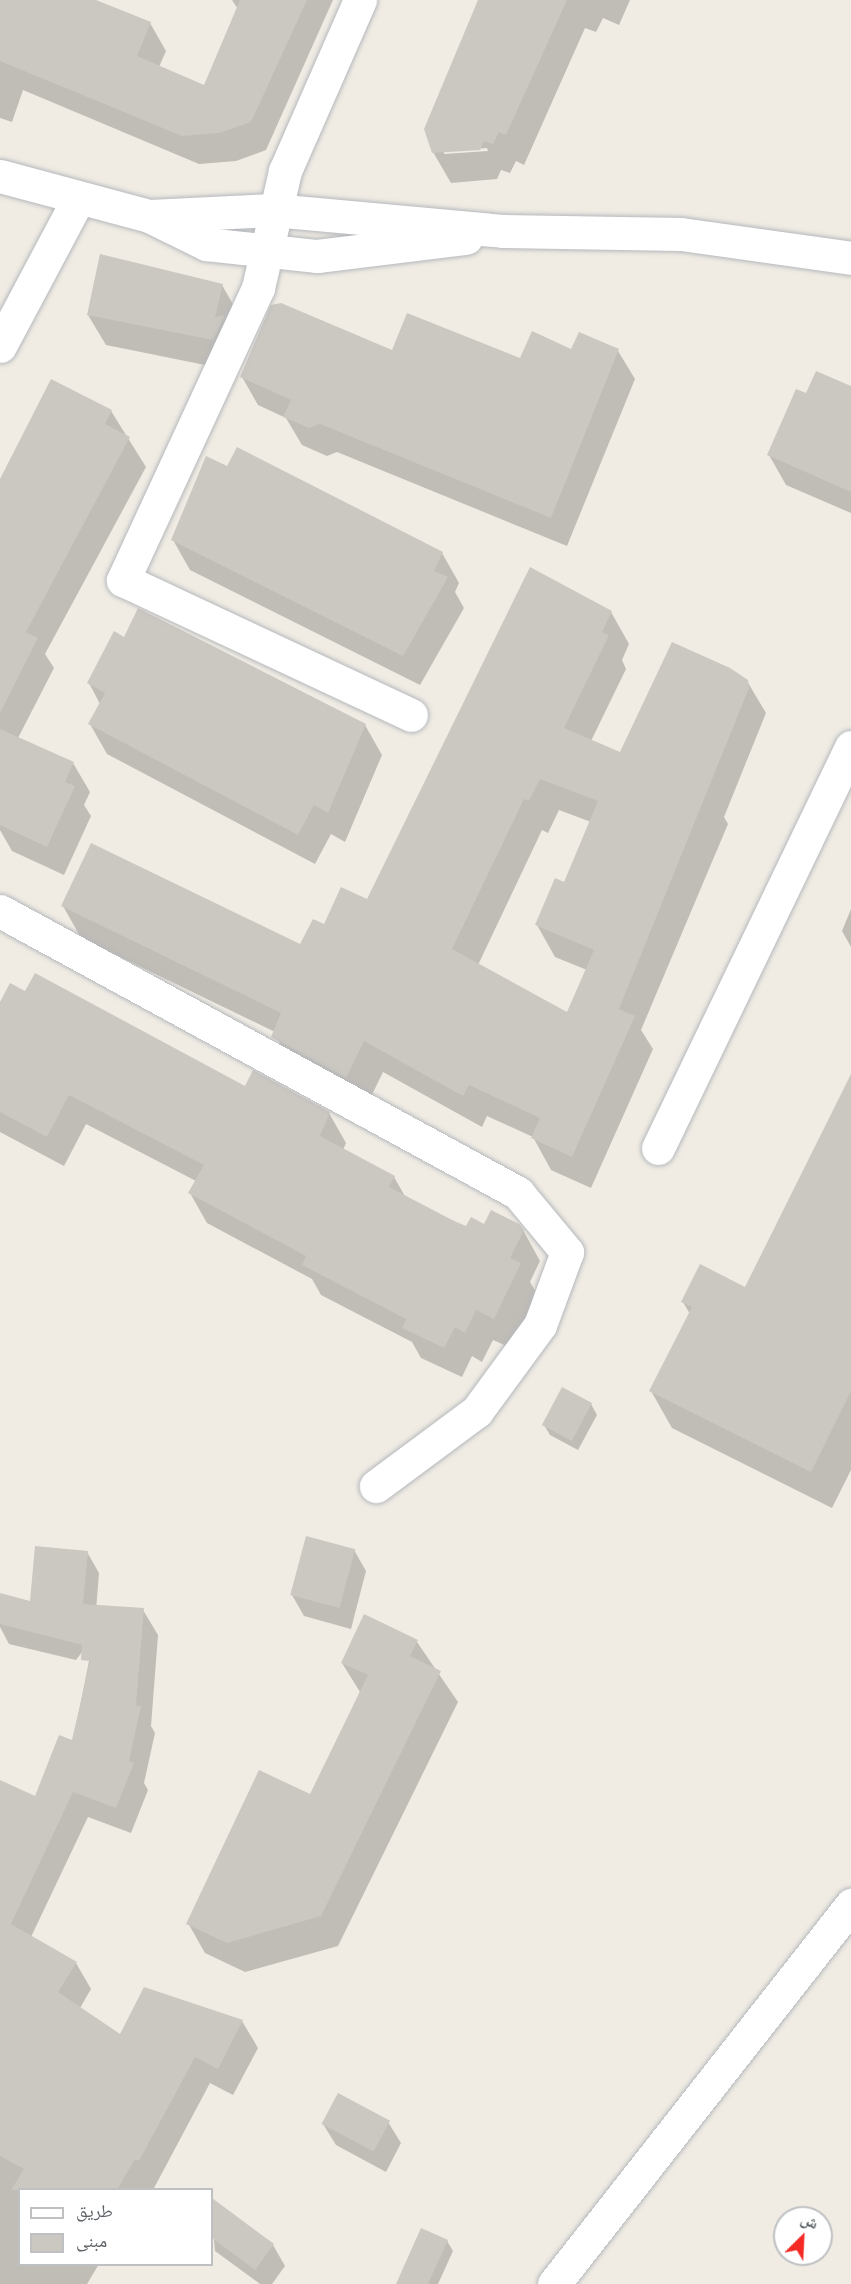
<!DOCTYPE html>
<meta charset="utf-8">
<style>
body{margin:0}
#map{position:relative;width:851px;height:2284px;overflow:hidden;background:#f0ece4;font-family:Montserrat,"Noto Naskh Arabic",sans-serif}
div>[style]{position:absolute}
.shadow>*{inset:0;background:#0003}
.building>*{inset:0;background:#cbc7c1;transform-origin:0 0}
.roads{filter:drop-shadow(0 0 2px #b5b8bc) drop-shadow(0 0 2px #b5b8bc)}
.minor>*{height:33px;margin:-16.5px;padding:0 16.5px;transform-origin:16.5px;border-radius:16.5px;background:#fff}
span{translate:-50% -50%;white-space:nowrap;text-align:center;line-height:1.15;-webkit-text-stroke:4.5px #fff;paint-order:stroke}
.legend{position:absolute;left:18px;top:2188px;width:195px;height:78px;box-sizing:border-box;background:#fff;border:2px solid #bec0c2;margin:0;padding:8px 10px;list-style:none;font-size:18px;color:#5c6166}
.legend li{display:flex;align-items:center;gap:12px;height:30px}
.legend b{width:30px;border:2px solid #bec0c2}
.north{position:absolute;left:773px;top:2206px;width:60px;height:60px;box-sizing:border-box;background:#fff;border:2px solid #bec0c2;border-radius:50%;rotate:24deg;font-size:16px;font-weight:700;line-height:24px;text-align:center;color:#5c6166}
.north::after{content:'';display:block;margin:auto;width:21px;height:27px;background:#f52a25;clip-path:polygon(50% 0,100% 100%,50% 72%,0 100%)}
</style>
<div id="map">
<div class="shadow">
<div style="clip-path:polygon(0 0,92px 0,150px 23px,166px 51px,159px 67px,205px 87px,238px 9px,232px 0,333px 0,266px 150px,236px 161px,199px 164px,23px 90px,12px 122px,0 118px)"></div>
<div style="clip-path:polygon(evenodd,481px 0,630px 0,619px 25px,603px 18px,596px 32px,585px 28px,524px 165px,516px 161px,510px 173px,501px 170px,497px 179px,451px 183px,433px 152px,481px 0,487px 148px,488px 151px,444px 154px,444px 151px,487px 148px)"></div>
<div style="clip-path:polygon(222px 285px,239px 315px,230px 370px,106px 345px,88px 315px)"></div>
<div style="clip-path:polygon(572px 351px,618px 351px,635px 379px,567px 546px,337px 452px,327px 456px,302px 445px,286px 418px,258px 405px,242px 377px,392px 352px,521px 360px)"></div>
<div style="clip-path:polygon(851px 388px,851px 513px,786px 485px,769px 455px,807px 395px)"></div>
<div style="clip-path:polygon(111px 411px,146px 467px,45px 654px,54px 668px,18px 738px,73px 763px,90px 792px,84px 805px,91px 816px,64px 875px,12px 851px,0 830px,0 483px)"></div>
<div style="clip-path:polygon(173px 540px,442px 553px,459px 583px,455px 592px,464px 608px,420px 685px,190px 570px)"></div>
<div style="clip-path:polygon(evenodd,611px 612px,629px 644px,622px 660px,626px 669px,591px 741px,621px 754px,747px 681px,766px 713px,724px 817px,728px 824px,641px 1030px,653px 1049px,591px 1188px,551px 1170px,533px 1137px,487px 1116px,482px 1127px,383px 1072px,365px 1109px,291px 1069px,275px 1032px,81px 938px,63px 906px,301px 946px,367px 901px,611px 612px,559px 810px,591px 822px,565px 884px,537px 925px,555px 957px,587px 970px,568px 1014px,478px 965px,542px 830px,548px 833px,559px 810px)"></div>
<div style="clip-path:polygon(124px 639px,365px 725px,382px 755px,345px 842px,331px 834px,315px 864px,107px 754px,90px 724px,100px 704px,89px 683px)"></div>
<div style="clip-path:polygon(851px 909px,851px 947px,842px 931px)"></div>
<div style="clip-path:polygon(26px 993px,246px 1088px,329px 1113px,346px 1143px,343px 1150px,394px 1177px,406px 1198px,467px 1228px,523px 1230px,540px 1261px,530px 1282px,537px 1294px,511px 1348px,493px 1340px,482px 1362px,472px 1356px,462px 1377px,421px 1358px,412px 1342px,321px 1295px,312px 1279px,207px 1223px,190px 1193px,196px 1181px,86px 1124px,64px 1166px,0 1132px,0 1005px)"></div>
<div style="clip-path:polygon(851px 1104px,851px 1470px,832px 1508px,672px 1428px,651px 1391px,690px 1314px,683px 1302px,746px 1289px)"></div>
<div style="clip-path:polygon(591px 1404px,597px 1415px,578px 1450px,550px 1435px,544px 1425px)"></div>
<div style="clip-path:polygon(354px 1550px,366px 1571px,351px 1629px,304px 1616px,292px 1595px)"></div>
<div style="clip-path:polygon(87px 1552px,99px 1573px,94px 1636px,76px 1660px,9px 1644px,0 1627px,0 1612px,32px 1602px)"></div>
<div style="clip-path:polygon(109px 1607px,143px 1610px,158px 1635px,151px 1726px,155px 1733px,144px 1783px,148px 1790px,131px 1833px,88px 1817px,31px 1937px,76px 1963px,91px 1989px,80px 2008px,120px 2036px,145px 1988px,242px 2021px,258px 2048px,233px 2095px,210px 2083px,153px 2190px,20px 2190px,20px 2264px,99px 2264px,87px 2284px,0 2284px,0 1838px,36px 1798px,73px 1742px,89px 1661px)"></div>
<div style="clip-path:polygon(417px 1642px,458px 1702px,338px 1946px,245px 1972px,205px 1953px,188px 1923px,311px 1796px,360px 1692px,342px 1663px)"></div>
<div style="clip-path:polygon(388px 2122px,401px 2143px,386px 2172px,336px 2145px,323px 2124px)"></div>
<div style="clip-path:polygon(220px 2207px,273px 2245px,285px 2266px,272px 2284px,260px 2284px,215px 2251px,212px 2219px)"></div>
<div style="clip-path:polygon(447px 2241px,453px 2251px,438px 2284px,403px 2284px)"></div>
</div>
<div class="building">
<div style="clip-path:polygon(0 0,96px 0,151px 22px,137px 56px,204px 85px,240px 0,307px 0,251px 122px,219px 133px,182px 136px,0 61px)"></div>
<div style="clip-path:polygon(478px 0,567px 0,506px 135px,499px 132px,493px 144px,484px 141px,480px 150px,432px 153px,424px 129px)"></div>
<div style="clip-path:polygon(100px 254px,223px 284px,215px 317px,225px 315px,213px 340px,87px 315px)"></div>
<div style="clip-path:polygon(281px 303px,392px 350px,407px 313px,520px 358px,532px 331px,571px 349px,579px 332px,619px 349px,551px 518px,320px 424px,309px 428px,283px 417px,291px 400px,240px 377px,271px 305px)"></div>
<div style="clip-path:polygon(816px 371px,851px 386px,851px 492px,767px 455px,796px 389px,806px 393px)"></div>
<div style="clip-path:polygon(51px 379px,112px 410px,105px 424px,130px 437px,26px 632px,38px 638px,0 713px,0 479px)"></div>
<div style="clip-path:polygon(237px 447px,443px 552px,434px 571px,448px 577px,403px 656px,171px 540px,206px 456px,227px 466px)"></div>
<div style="clip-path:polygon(evenodd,530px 567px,612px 611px,602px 632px,609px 635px,564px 728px,620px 752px,672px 642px,730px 668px,748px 680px,749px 688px,619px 1009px,635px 1016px,572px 1157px,531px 1138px,540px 1118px,469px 1085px,463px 1096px,364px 1041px,346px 1078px,271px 1037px,281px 1013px,61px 906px,91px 843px,300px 944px,313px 919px,324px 924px,341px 887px,367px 899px,530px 567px,540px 779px,598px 801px,564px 882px,555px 878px,535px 925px,594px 950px,567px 1012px,452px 949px,524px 799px,529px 801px,540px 779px)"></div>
<div style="clip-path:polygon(138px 608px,366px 724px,328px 813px,314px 805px,298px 835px,88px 724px,105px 693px,87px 683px,114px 631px,124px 637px)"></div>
<div style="clip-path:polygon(0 729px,74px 762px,65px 782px,75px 786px,47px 847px,0 825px)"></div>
<div style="clip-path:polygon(35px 973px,245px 1086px,253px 1070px,330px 1112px,320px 1136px,395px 1176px,389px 1187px,454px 1221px,466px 1226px,471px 1217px,484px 1224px,491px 1210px,519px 1224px,524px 1230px,510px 1258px,521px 1263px,494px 1319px,476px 1310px,465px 1333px,455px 1327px,444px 1348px,402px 1328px,406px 1319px,302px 1265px,306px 1256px,188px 1193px,204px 1165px,69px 1095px,47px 1137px,0 1112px,0 1002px,10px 983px,25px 991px)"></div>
<div style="clip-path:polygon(851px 1074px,851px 1391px,811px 1472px,649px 1391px,692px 1307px,681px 1302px,700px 1264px,745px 1287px)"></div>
<div style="left:562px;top:1387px;width:34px;height:43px;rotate:28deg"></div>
<div style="left:306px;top:1536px;width:51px;height:61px;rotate:15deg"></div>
<div style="clip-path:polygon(35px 1546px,88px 1551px,83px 1604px,144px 1608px,136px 1706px,141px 1706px,129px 1761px,134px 1763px,116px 1808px,73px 1792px,11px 1924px,77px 1962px,58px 1992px,120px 2034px,144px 1987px,243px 2020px,218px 2069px,195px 2057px,139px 2161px,135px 2159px,117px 2190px,11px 2190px,24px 2169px,0 2156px,0 1780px,35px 1796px,59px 1735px,72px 1740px,90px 1661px,81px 1660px,82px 1645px,0 1624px,0 1593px,30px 1601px)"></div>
<div style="clip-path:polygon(364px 1614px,418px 1640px,410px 1656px,441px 1671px,321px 1916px,227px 1943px,186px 1924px,259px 1770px,310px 1794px,368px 1675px,341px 1663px)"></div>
<div style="left:338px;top:2093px;width:59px;height:35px;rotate:28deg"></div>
<div style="clip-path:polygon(212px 2198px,274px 2244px,255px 2270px,212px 2238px)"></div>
<div style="clip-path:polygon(421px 2228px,448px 2240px,428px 2284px,396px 2284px)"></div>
</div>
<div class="roads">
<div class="minor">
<div style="left:360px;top:0;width:187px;rotate:113.7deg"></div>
<div style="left:285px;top:171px;width:120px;rotate:103deg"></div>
<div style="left:258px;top:288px;width:322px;rotate:114.8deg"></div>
<div style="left:123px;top:580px;width:318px;rotate:25.1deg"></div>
<div style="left:0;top:176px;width:154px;rotate:15deg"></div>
<div style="left:149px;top:216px;width:64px;rotate:26.2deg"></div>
<div style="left:206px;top:244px;width:112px;rotate:6.2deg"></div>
<div style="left:317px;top:256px;width:150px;rotate:-6.9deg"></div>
<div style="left:149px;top:216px;width:124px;rotate:-2.8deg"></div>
<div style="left:273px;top:210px;width:231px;rotate:5.2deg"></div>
<div style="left:503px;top:231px;width:178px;rotate:1deg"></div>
<div style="left:681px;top:234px;width:172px;rotate:8deg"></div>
<div style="left:0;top:346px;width:166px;rotate:-62deg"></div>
<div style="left:0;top:911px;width:590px;rotate:28.56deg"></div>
<div style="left:518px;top:1193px;width:77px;rotate:50.3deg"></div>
<div style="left:567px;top:1252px;width:78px;rotate:110.3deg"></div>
<div style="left:540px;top:1325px;width:107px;rotate:126.2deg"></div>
<div style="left:477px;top:1411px;width:126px;rotate:143.4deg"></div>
<div style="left:658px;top:1148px;width:445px;rotate:-64.3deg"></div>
<div style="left:554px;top:2284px;width:482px;rotate:-51.9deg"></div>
</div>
</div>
<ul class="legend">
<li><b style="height:8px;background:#fff"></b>طريق</li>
<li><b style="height:16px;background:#cbc7c1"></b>مبنى</li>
</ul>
<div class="north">ش</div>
</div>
